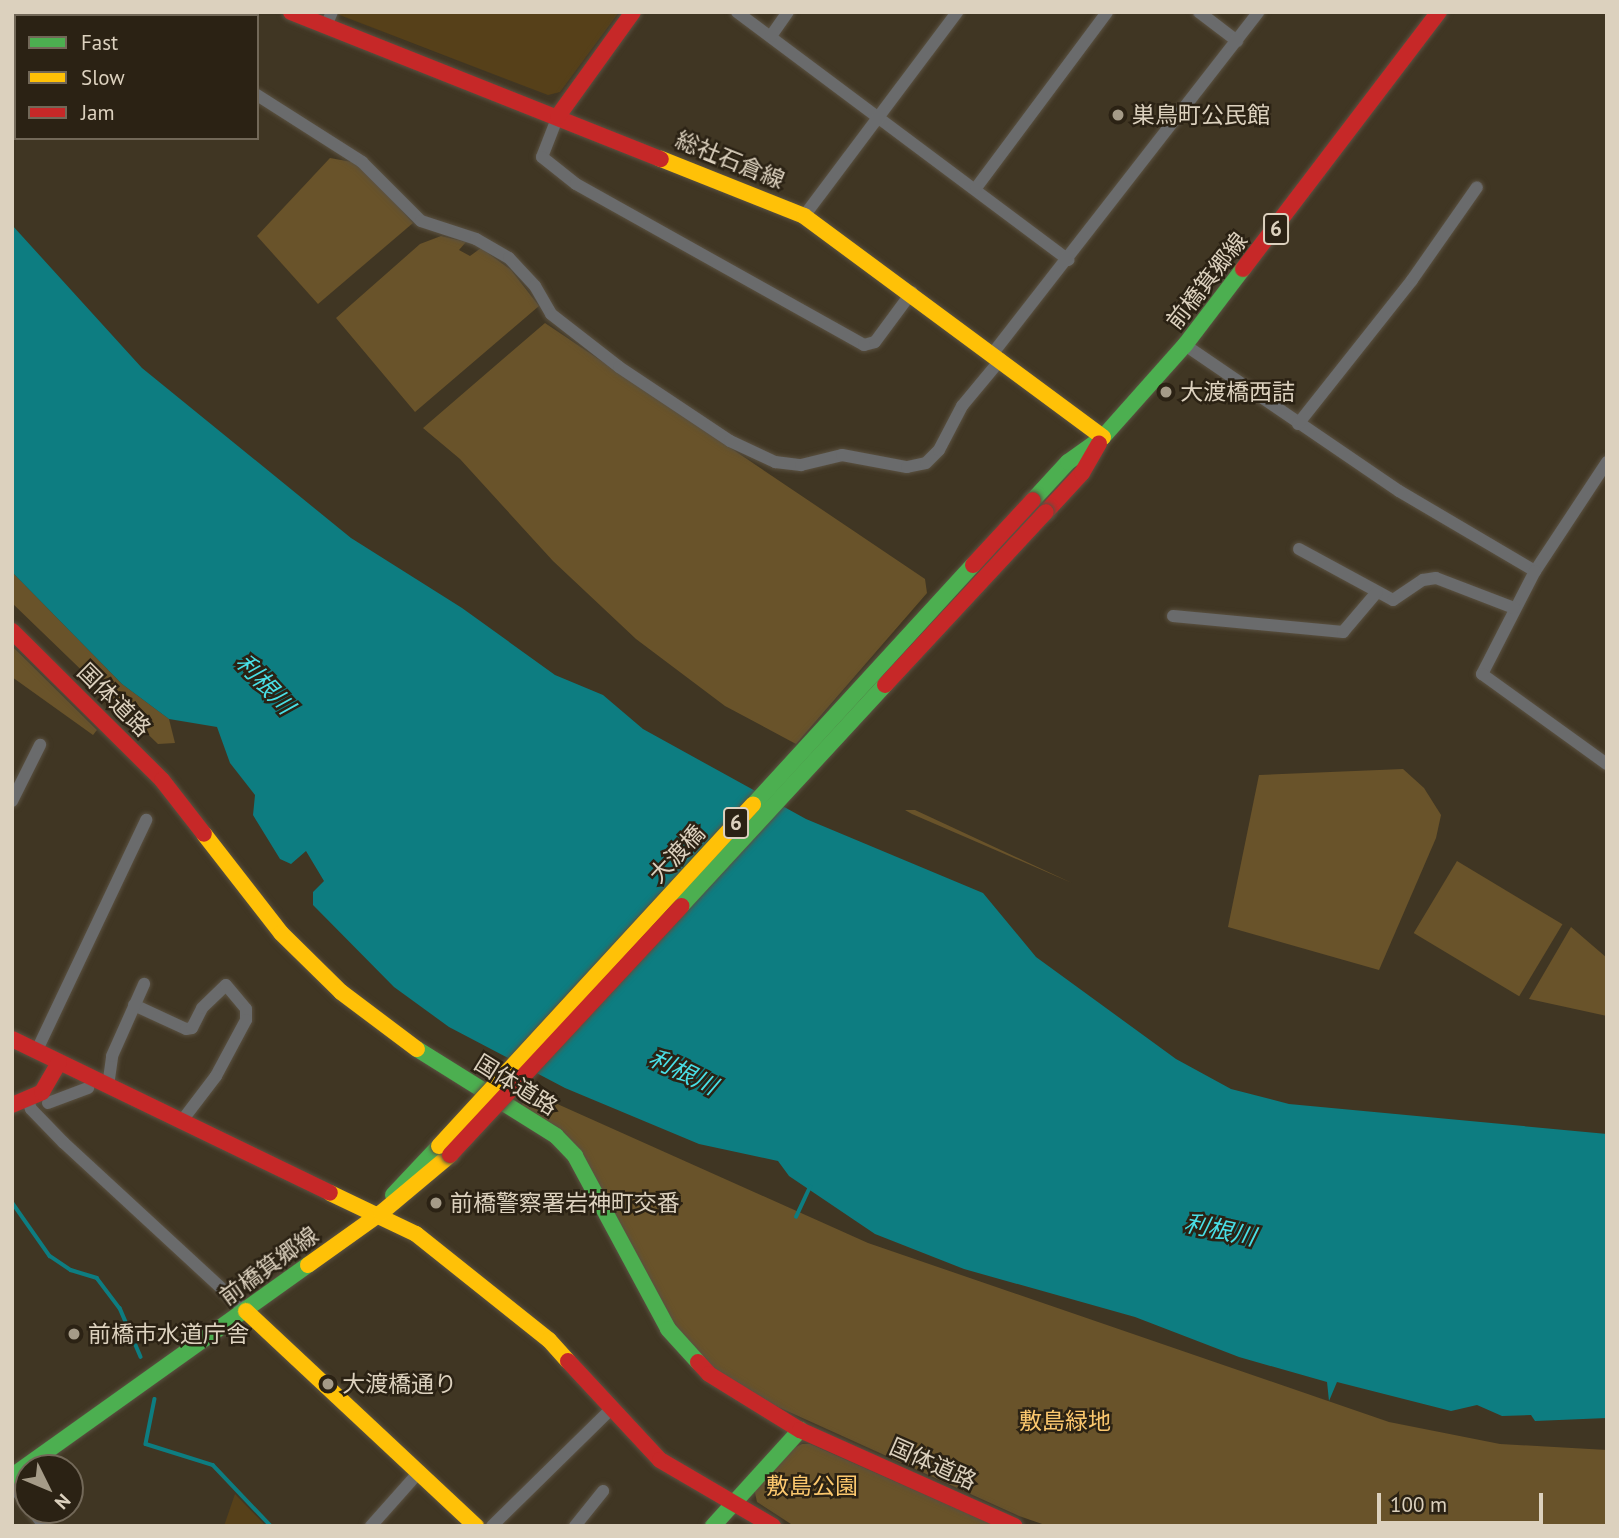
<!DOCTYPE html>
<meta charset="utf-8">
<style>
body{margin:0}
#map{position:relative;width:1619px;height:1538px;overflow:hidden;background:#403623;font-family:"PT Sans","Noto Sans JP",sans-serif}
div>[style]{position:absolute}
.built>*{inset:0;background:#564019}
.green>*{inset:0;background:#69532a;transform-origin:0 0}
.water>*{inset:0;background:#0d7d81}
.stream>*{height:3.5px;margin:-1.75px;padding:0 1.75px;transform-origin:1.75px;border-radius:1.75px;background:#0d7d81}
.roads{filter:drop-shadow(0 0 2px #5a5141) drop-shadow(0 0 2px #5a5141)}
.street>*{height:12px;margin:-6px;padding:0 6px;transform-origin:6px;border-radius:6px;background:#6a6b6c}
.fast>*{height:16px;margin:-8px;padding:0 8px;transform-origin:8px;border-radius:8px;background:#4caf50}
.slow>*{height:16px;margin:-8px;padding:0 8px;transform-origin:8px;border-radius:8px;background:#ffc107}
.jam>*{height:16px;margin:-8px;padding:0 8px;transform-origin:8px;border-radius:8px;background:#c62828}
.bridges{filter:drop-shadow(0 0 2px #5a5141) drop-shadow(0 0 2px #5a5141)}
.fast-bridge>*{height:16px;margin:-8px;padding:0 8px;transform-origin:8px;border-radius:8px;background:#4caf50}
.slow-bridge>*{height:16px;margin:-8px;padding:0 8px;transform-origin:8px;border-radius:8px;background:#ffc107}
.jam-bridge>*{height:16px;margin:-8px;padding:0 8px;transform-origin:8px;border-radius:8px;background:#c62828}
.dots>*{width:19px;height:19px;translate:-50% -50%;box-sizing:border-box;border:4px solid #2b2214;border-radius:50%}
span{translate:-50% -50%;white-space:nowrap;text-align:center;line-height:1.15;-webkit-text-stroke:5px #2b2214;paint-order:stroke}
.shield-label span{padding:2px 5px;background:#2b2214;border:2px solid;border-radius:5px;-webkit-text-stroke-width:0}
.shield-label{font-size:21px;color:#dcd1be;font-weight:700}
.poi-label{font-size:23px;color:#dcd1be}
.left{translate:0 -50%;text-align:left}
.street-label{font-size:23px;color:#dcd1be}
.park-label{font-size:23px;color:#fcc86e}
.water-label{font-size:24px;color:#49dfe6;font-style:italic}
.frame{position:absolute;inset:0;border:14px solid #dcd1be;pointer-events:none}
.legend{position:absolute;left:14px;top:14px;width:245px;height:126px;box-sizing:border-box;background:#2b2214;border:2px solid #726858;margin:0;padding:9px 12px;list-style:none;font-size:21px;color:#dcd1be}
.legend li{display:flex;align-items:center;gap:14px;height:35px}
.legend b{width:35px;border:2px solid #726858}
.north{position:absolute;left:14px;top:1454px;width:70px;height:70px;box-sizing:border-box;background:#2b2214;border:2px solid #726858;border-radius:50%;rotate:133deg;font-size:19px;font-weight:700;line-height:28px;text-align:center;color:#dcd1be}
.north::after{content:'';display:block;margin:auto;width:24px;height:32px;background:#a59b88;clip-path:polygon(50% 0,100% 100%,50% 72%,0 100%)}
.scale{position:absolute;left:1377px;top:1493px;width:166px;height:32px;box-sizing:border-box;border:4px solid #dcd1be;border-top:0;padding-left:9px;font-size:21px;line-height:24px;white-space:nowrap;color:#dcd1be;-webkit-text-stroke:5px #2b2214;paint-order:stroke}
</style>
<div id="map">
<div class="built">
<div style="clip-path:polygon(619px 12px,560px 92px,548px 95px,337px 14px)"></div>
<div style="clip-path:polygon(235px 1494px,266px 1526px,224px 1526px)"></div>
</div>
<div class="green">
<div style="clip-path:polygon(330px 158px,352px 162px,367px 173px,413px 223px,318px 304px,257px 236px)"></div>
<div style="clip-path:polygon(441px 236px,466px 242px,459px 250px,470px 256px,481px 248px,511px 270px,539px 306px,415px 412px,336px 318px,420px 244px)"></div>
<div style="clip-path:polygon(545px 323px,925px 579px,927px 593px,796px 744px,725px 706px,636px 639px,553px 561px,460px 459px,423px 428px)"></div>
<div style="clip-path:polygon(12px 572px,122px 684px,169px 719px,175px 743px,158px 744px,12px 603px)"></div>
<div style="clip-path:polygon(12px 646px,97px 730px,93px 735px,12px 677px)"></div>
<div style="clip-path:polygon(1403px 769px,1424px 788px,1441px 815px,1436px 838px,1379px 970px,1228px 927px,1259px 775px)"></div>
<div style="clip-path:polygon(905px 810px,915px 810px,1072px 883px,912px 814px)"></div>
<div style="left:1457px;top:861px;width:123px;height:84px;rotate:31deg"></div>
<div style="clip-path:polygon(1571px 927px,1607px 958px,1607px 1016px,1529px 999px)"></div>
<div style="clip-path:polygon(535px 1094px,868px 1243px,1389px 1422px,1500px 1444px,1607px 1450px,1607px 1526px,1048px 1526px,1019px 1516px,765px 1401px,712px 1369px,674px 1326px,592px 1174px,521px 1106px,527px 1096px)"></div>
<div style="clip-path:polygon(802px 1444px,810px 1444px,996px 1526px,794px 1526px,757px 1502px,754px 1488px,790px 1450px)"></div>
</div>
<div class="water">
<div style="clip-path:polygon(12px 225px,142px 368px,351px 538px,462px 608px,555px 675px,603px 695px,643px 729px,806px 819px,983px 893px,1036px 957px,1176px 1059px,1231px 1089px,1289px 1104px,1607px 1134px,1607px 1418px,1535px 1421px,1531px 1415px,1502px 1416px,1477px 1405px,1451px 1411px,1337px 1382px,1329px 1401px,1327px 1382px,1239px 1357px,1135px 1317px,964px 1269px,875px 1234px,789px 1176px,778px 1161px,699px 1144px,565px 1088px,449px 1027px,394px 987px,313px 905px,313px 892px,324px 881px,306px 851px,291px 864px,280px 859px,253px 815px,255px 795px,230px 763px,217px 727px,169px 719px,122px 684px,12px 572px)"></div>
</div>
<div class="stream">
<div style="left:12px;top:1202px;width:66px;rotate:54.9deg"></div>
<div style="left:50px;top:1256px;width:25px;rotate:34deg"></div>
<div style="left:71px;top:1270px;width:27px;rotate:17deg"></div>
<div style="left:97px;top:1278px;width:38px;rotate:53deg"></div>
<div style="left:120px;top:1308px;width:53px;rotate:66.8deg"></div>
<div style="left:796px;top:1217px;width:33px;rotate:-65deg"></div>
<div style="left:155px;top:1399px;width:46px;rotate:101.3deg"></div>
<div style="left:146px;top:1444px;width:70px;rotate:17.4deg"></div>
<div style="left:213px;top:1465px;width:84px;rotate:46.4deg"></div>
</div>
<div class="roads">
<div class="street">
<div style="left:116px;top:12px;width:5px;rotate:53deg"></div>
<div style="left:737px;top:12px;width:414px;rotate:36.8deg"></div>
<div style="left:1199px;top:12px;width:48px;rotate:37.3deg"></div>
<div style="left:326px;top:26px;width:15px;rotate:-67deg"></div>
<div style="left:771px;top:36px;width:29px;rotate:-55deg"></div>
<div style="left:257px;top:95px;width:125px;rotate:32.5deg"></div>
<div style="left:362px;top:162px;width:83px;rotate:45deg"></div>
<div style="left:421px;top:221px;width:58px;rotate:18.1deg"></div>
<div style="left:476px;top:239px;width:38px;rotate:30deg"></div>
<div style="left:509px;top:258px;width:38px;rotate:47deg"></div>
<div style="left:535px;top:286px;width:32px;rotate:60deg"></div>
<div style="left:551px;top:314px;width:86px;rotate:37.9deg"></div>
<div style="left:619px;top:367px;width:133px;rotate:33.7deg"></div>
<div style="left:730px;top:441px;width:50px;rotate:25deg"></div>
<div style="left:775px;top:462px;width:26px;rotate:7deg"></div>
<div style="left:801px;top:465px;width:42px;rotate:-13.7deg"></div>
<div style="left:842px;top:455px;width:66px;rotate:10.5deg"></div>
<div style="left:907px;top:467px;width:19px;rotate:-12deg"></div>
<div style="left:926px;top:463px;width:18px;rotate:-45deg"></div>
<div style="left:939px;top:450px;width:50px;rotate:-62.4deg"></div>
<div style="left:962px;top:406px;width:61px;rotate:-50.3deg"></div>
<div style="left:558px;top:116px;width:44px;rotate:111.3deg"></div>
<div style="left:542px;top:157px;width:43px;rotate:38.5deg"></div>
<div style="left:576px;top:184px;width:330px;rotate:29.2deg"></div>
<div style="left:864px;top:345px;width:11px;rotate:-15deg"></div>
<div style="left:875px;top:342px;width:62px;rotate:-53.5deg"></div>
<div style="left:976px;top:188px;width:219px;rotate:-53.3deg"></div>
<div style="left:804px;top:216px;width:255px;rotate:-53.1deg"></div>
<div style="left:1185px;top:345px;width:259px;rotate:34.3deg"></div>
<div style="left:1399px;top:491px;width:158px;rotate:30.5deg"></div>
<div style="left:993px;top:353px;width:432px;rotate:-52.1deg"></div>
<div style="left:1298px;top:424px;width:184px;rotate:-51.6deg"></div>
<div style="left:1412px;top:280px;width:113px;rotate:-55deg"></div>
<div style="left:1607px;top:462px;width:131px;rotate:123.4deg"></div>
<div style="left:1535px;top:571px;width:116px;rotate:117.2deg"></div>
<div style="left:1482px;top:674px;width:154px;rotate:35.8deg"></div>
<div style="left:1299px;top:549px;width:107px;rotate:28.5deg"></div>
<div style="left:1393px;top:600px;width:36px;rotate:-34deg"></div>
<div style="left:1423px;top:580px;width:13px;rotate:-9deg"></div>
<div style="left:1436px;top:578px;width:84px;rotate:21deg"></div>
<div style="left:1173px;top:616px;width:171px;rotate:5.4deg"></div>
<div style="left:1343px;top:632px;width:52px;rotate:-49.6deg"></div>
<div style="left:12px;top:801px;width:63px;rotate:-63.4deg"></div>
<div style="left:134px;top:1005px;width:57px;rotate:24.8deg"></div>
<div style="left:186px;top:1029px;width:6px;rotate:-9deg"></div>
<div style="left:192px;top:1028px;width:22px;rotate:-63deg"></div>
<div style="left:202px;top:1008px;width:33px;rotate:-44deg"></div>
<div style="left:226px;top:985px;width:31px;rotate:50deg"></div>
<div style="left:246px;top:1009px;width:11px;rotate:90deg"></div>
<div style="left:246px;top:1020px;width:64px;rotate:118.2deg"></div>
<div style="left:216px;top:1076px;width:58px;rotate:127.3deg"></div>
<div style="left:37px;top:1050px;width:255px;rotate:-64.6deg"></div>
<div style="left:108px;top:1086px;width:30px;rotate:-82deg"></div>
<div style="left:112px;top:1056px;width:79px;rotate:-66deg"></div>
<div style="left:28px;top:1100px;width:9px;rotate:72deg"></div>
<div style="left:31px;top:1109px;width:47px;rotate:45.9deg"></div>
<div style="left:64px;top:1143px;width:248px;rotate:42.7deg"></div>
<div style="left:48px;top:1103px;width:43px;rotate:-20.6deg"></div>
<div style="left:12px;top:1485px;width:26px;rotate:51deg"></div>
<div style="left:32px;top:1510px;width:20px;rotate:53deg"></div>
<div style="left:371px;top:1526px;width:71px;rotate:-48.4deg"></div>
<div style="left:492px;top:1526px;width:168px;rotate:-44.5deg"></div>
<div style="left:575px;top:1526px;width:45px;rotate:-51.3deg"></div>
</div>
<div class="fast">
<div style="left:1033px;top:500px;width:52px;rotate:-47.4deg"></div>
<div style="left:1068px;top:462px;width:43px;rotate:-35.5deg"></div>
<div style="left:1103px;top:437px;width:123px;rotate:-48.3deg"></div>
<div style="left:1185px;top:345px;width:96px;rotate:-52.7deg"></div>
<div style="left:417px;top:1049px;width:164px;rotate:32deg"></div>
<div style="left:556px;top:1136px;width:28px;rotate:46deg"></div>
<div style="left:575px;top:1156px;width:196px;rotate:61.7deg"></div>
<div style="left:668px;top:1329px;width:45px;rotate:47.7deg"></div>
<div style="left:393px;top:1195px;width:67px;rotate:-46.8deg"></div>
<div style="left:12px;top:1476px;width:364px;rotate:-35.5deg"></div>
<div style="left:713px;top:1526px;width:130px;rotate:-47.8deg"></div>
</div>
<div class="slow">
<div style="left:661px;top:159px;width:154px;rotate:21.7deg"></div>
<div style="left:804px;top:216px;width:372px;rotate:36.5deg"></div>
<div style="left:204px;top:834px;width:125px;rotate:52.1deg"></div>
<div style="left:281px;top:933px;width:84px;rotate:44.5deg"></div>
<div style="left:341px;top:992px;width:95px;rotate:36.9deg"></div>
<div style="left:330px;top:1193px;width:95px;rotate:25.5deg"></div>
<div style="left:416px;top:1234px;width:170px;rotate:38.6deg"></div>
<div style="left:549px;top:1340px;width:28px;rotate:48deg"></div>
<div style="left:308px;top:1265px;width:90px;rotate:-35.5deg"></div>
<div style="left:381px;top:1213px;width:90px;rotate:-40deg"></div>
<div style="left:246px;top:1311px;width:315px;rotate:43.1deg"></div>
</div>
<div class="jam">
<div style="left:291px;top:12px;width:398px;rotate:21.7deg"></div>
<div style="left:558px;top:116px;width:128px;rotate:-54.2deg"></div>
<div style="left:1243px;top:269px;width:323px;rotate:-52.7deg"></div>
<div style="left:1046px;top:512px;width:53px;rotate:-47.3deg"></div>
<div style="left:1082px;top:473px;width:34px;rotate:-60deg"></div>
<div style="left:12px;top:631px;width:211px;rotate:44.8deg"></div>
<div style="left:162px;top:780px;width:68px;rotate:52.1deg"></div>
<div style="left:12px;top:1039px;width:353px;rotate:25.8deg"></div>
<div style="left:12px;top:1105px;width:33px;rotate:-23deg"></div>
<div style="left:42px;top:1092px;width:34px;rotate:-60deg"></div>
<div style="left:568px;top:1361px;width:135px;rotate:47.1deg"></div>
<div style="left:660px;top:1460px;width:131px;rotate:30.3deg"></div>
<div style="left:698px;top:1362px;width:16px;rotate:47deg"></div>
<div style="left:709px;top:1374px;width:107px;rotate:31.6deg"></div>
<div style="left:800px;top:1430px;width:235px;rotate:24.1deg"></div>
</div>
</div>
<div class="bridges">
<div class="fast-bridge">
<div style="left:753px;top:805px;width:326px;rotate:-47.5deg"></div>
<div style="left:681px;top:906px;width:301px;rotate:-47.3deg"></div>
</div>
<div class="slow-bridge">
<div style="left:439px;top:1146px;width:464px;rotate:-47.4deg"></div>
</div>
<div class="jam-bridge">
<div style="left:973px;top:565px;width:88px;rotate:-47.3deg"></div>
<div style="left:885px;top:685px;width:236px;rotate:-47.1deg"></div>
<div style="left:450px;top:1155px;width:340px;rotate:-47.1deg"></div>
</div>
</div>
<div class="dots">
<div style="left:1118px;top:115px;background:#a59b88"></div>
<div style="left:1166px;top:392px;background:#a59b88"></div>
<div style="left:436px;top:1203px;background:#a59b88"></div>
<div style="left:74px;top:1334px;background:#a59b88"></div>
<div style="left:328px;top:1384px;background:#a59b88"></div>
</div>
<div class="shield-label">
<span style="left:1276px;top:229px">6</span>
<span style="left:736px;top:823px">6</span>
</div>
<div class="poi-label">
<span class="left" style="left:1132px;top:115px">巣鳥町公民館</span>
<span class="left" style="left:1180px;top:392px">大渡橋西詰</span>
<span class="left" style="left:450px;top:1203px">前橋警察署岩神町交番</span>
<span class="left" style="left:88px;top:1334px">前橋市水道庁舎</span>
<span class="left" style="left:342px;top:1384px">大渡橋通り</span>
</div>
<div class="street-label">
<span style="left:730px;top:160px;rotate:22deg">総社石倉線</span>
<span style="left:1207px;top:281px;rotate:-52deg">前橋箕郷線</span>
<span style="left:114px;top:700px;rotate:45deg">国体道路</span>
<span style="left:677px;top:854px;rotate:-47deg">大渡橋</span>
<span style="left:516px;top:1085px;rotate:32deg">国体道路</span>
<span style="left:269px;top:1266px;rotate:-36deg">前橋箕郷線</span>
<span style="left:933px;top:1464px;rotate:24deg">国体道路</span>
</div>
<div class="park-label">
<span style="left:1065px;top:1421px">敷島緑地</span>
<span style="left:812px;top:1486px">敷島公園</span>
</div>
<div class="water-label">
<span style="left:265px;top:684px;rotate:47deg">利根川</span>
<span style="left:683px;top:1072px;rotate:26deg">利根川</span>
<span style="left:1220px;top:1230px;rotate:12deg">利根川</span>
</div>
<div class="frame"></div>
<ul class="legend">
<li><b style="height:9px;background:#4caf50"></b>Fast</li>
<li><b style="height:9px;background:#ffc107"></b>Slow</li>
<li><b style="height:9px;background:#c62828"></b>Jam</li>
</ul>
<div class="north">N</div>
<div class="scale">100 m</div>
</div>
